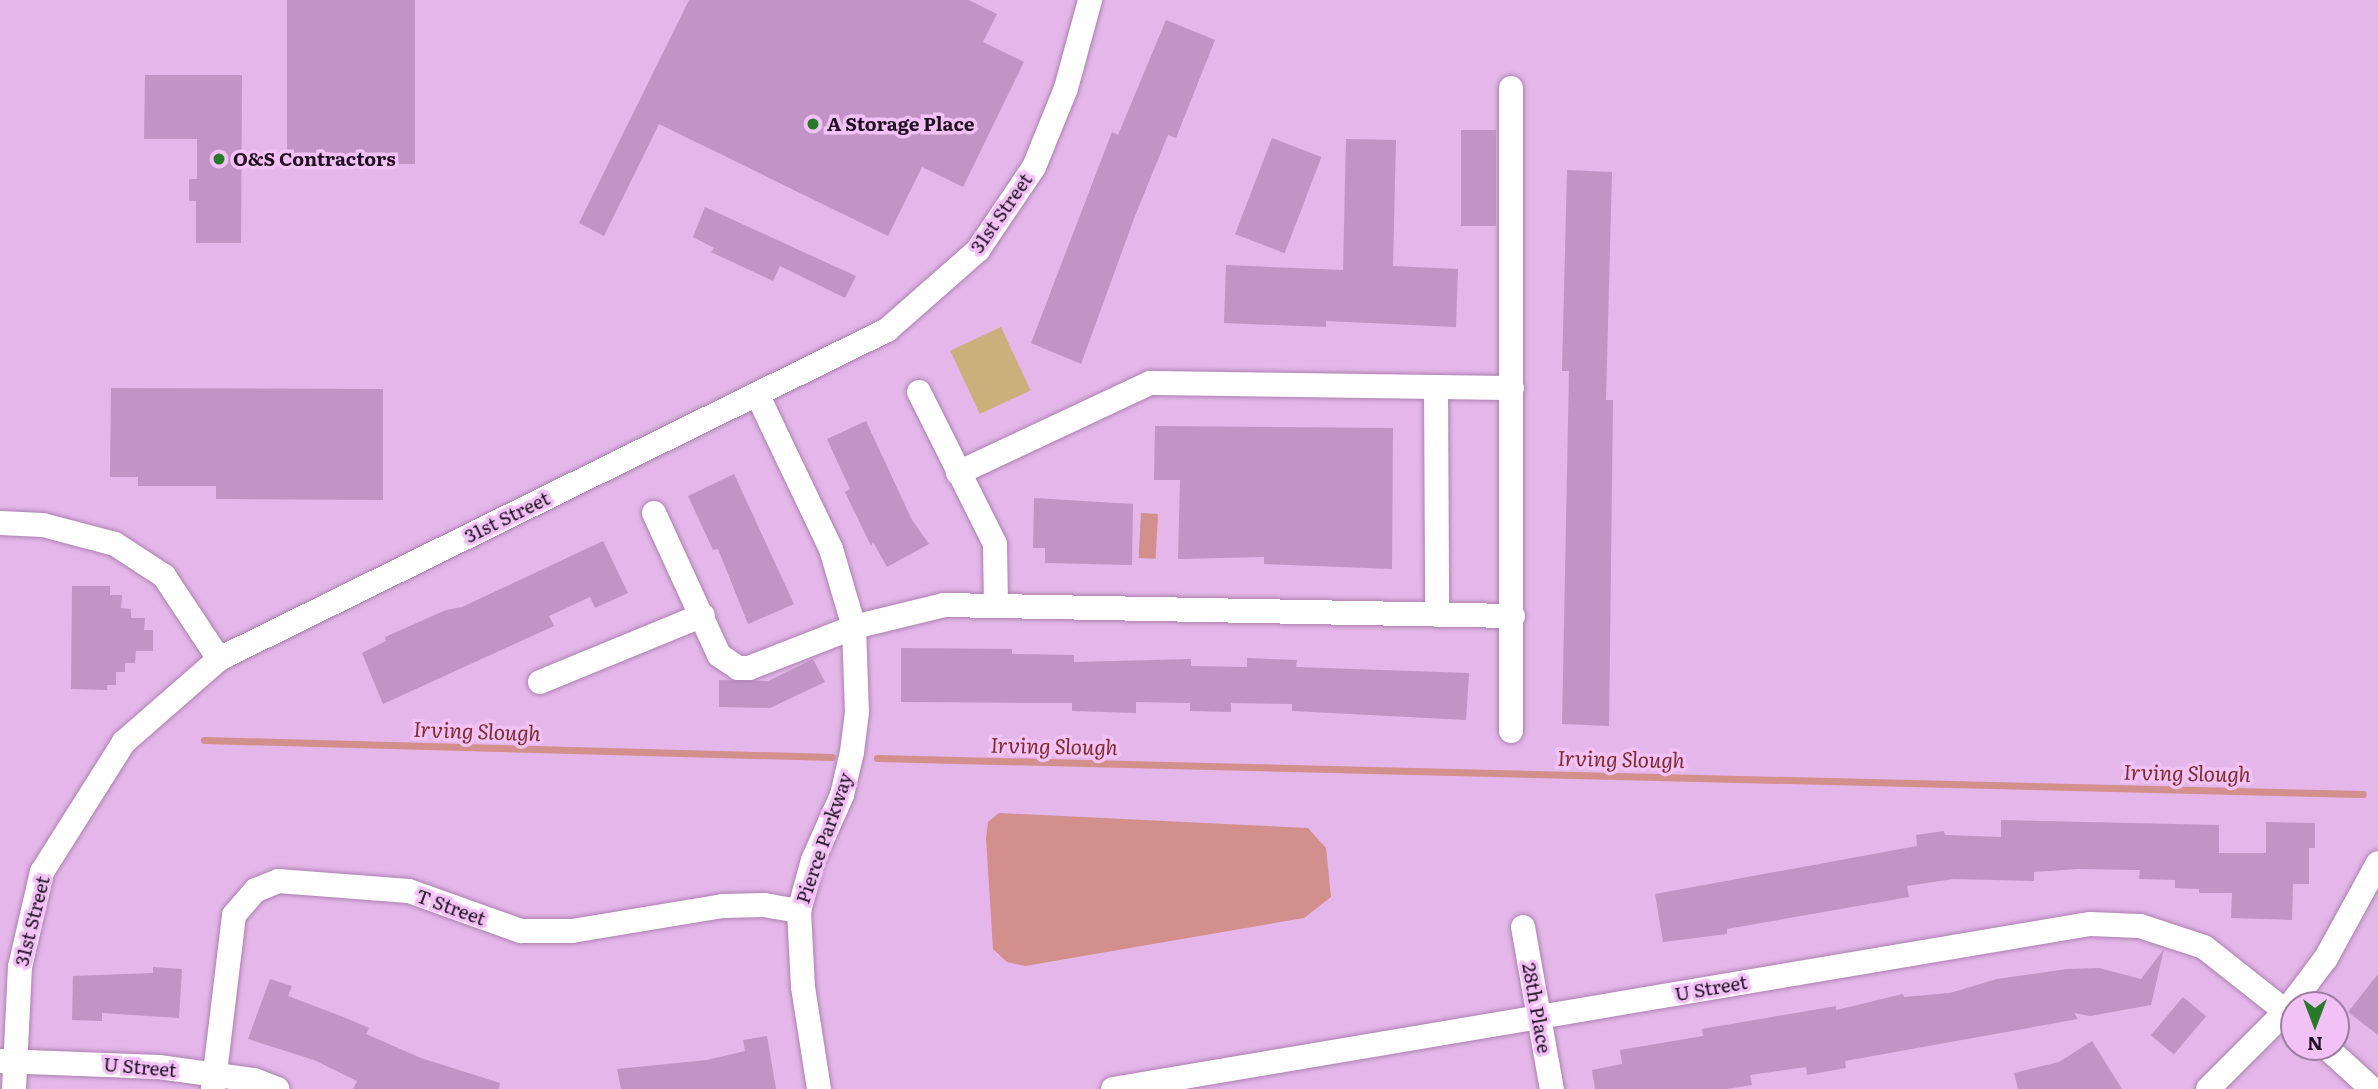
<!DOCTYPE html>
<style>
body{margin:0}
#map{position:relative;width:2378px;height:1089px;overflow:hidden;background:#e4b6e9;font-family:Literata,serif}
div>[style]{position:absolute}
.green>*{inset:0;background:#ccb07b;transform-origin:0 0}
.water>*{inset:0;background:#d28f8b;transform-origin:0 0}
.stream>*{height:7px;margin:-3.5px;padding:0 3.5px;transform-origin:3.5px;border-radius:3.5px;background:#d28f8b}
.building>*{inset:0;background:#c194c5;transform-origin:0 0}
.roads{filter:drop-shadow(0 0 2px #ac80b1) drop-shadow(0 0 2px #ac80b1)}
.minor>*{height:24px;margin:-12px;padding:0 12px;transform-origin:12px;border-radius:12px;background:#fff}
.dots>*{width:19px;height:19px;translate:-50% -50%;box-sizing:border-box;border:4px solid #f2c2f6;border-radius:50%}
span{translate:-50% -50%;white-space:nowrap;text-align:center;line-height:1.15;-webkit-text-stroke:7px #f2c2f6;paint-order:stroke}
.poi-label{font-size:19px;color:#211023;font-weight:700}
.left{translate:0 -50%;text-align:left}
.street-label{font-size:19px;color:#211023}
.water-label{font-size:21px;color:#7d2c2c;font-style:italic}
.north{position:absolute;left:2280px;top:991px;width:70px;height:70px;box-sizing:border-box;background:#f2c2f6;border:2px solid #9e7ba2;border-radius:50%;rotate:180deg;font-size:19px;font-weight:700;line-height:28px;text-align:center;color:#211023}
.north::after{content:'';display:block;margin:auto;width:24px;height:32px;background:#267b28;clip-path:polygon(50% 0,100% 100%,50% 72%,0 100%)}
</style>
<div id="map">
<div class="green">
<div style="left:1001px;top:327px;width:70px;height:56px;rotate:65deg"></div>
</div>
<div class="water">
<div style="left:1141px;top:513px;width:17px;height:45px;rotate:3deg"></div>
<div style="clip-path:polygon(999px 813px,1308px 828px,1326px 848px,1331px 897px,1304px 918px,1025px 966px,1007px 962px,993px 949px,986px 838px,988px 822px)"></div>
</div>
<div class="stream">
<div style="left:204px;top:740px;width:628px;rotate:1.55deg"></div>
<div style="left:877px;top:758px;width:1486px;rotate:1.39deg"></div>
</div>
<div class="building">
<div style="left:287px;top:0;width:128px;height:164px"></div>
<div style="clip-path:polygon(689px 0,969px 0,997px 14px,983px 42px,1024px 62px,963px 187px,922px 167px,888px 236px,659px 124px,604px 236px,579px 223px)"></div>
<div style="clip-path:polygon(1166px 20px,1215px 40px,1176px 138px,1168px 135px,1135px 216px,1081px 364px,1031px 343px,1112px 132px,1118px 135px)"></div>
<div style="clip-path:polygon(145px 75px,242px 75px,241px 243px,196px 243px,196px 201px,189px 201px,189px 179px,197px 179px,197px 139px,144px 139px)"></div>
<div style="left:1461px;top:130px;width:35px;height:96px"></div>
<div style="left:1272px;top:138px;width:53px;height:103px;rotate:21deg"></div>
<div style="clip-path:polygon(1346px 139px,1396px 140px,1393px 266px,1458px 269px,1456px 327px,1326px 321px,1326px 327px,1224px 323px,1226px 265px,1343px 270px)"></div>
<div style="clip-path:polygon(1567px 170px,1612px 172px,1606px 400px,1613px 400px,1609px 726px,1562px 724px,1569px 371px,1562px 371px)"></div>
<div style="clip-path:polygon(705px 207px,856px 276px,845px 298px,780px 266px,773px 281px,711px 252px,714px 248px,693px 237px)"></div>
<div style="clip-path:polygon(111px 388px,383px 389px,383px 500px,216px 499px,216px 486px,138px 486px,138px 477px,110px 477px)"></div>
<div style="clip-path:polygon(866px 421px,912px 520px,929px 544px,887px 567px,873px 542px,871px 546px,845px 492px,850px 489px,827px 439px)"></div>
<div style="clip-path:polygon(1155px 426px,1393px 428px,1392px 569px,1264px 564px,1264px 557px,1178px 559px,1180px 480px,1154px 480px)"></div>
<div style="clip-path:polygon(734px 474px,794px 604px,748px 624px,718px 549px,713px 550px,688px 496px)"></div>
<div style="clip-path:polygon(1034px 498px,1133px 504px,1132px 565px,1045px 563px,1045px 548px,1033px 548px)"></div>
<div style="clip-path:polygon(603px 541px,628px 593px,595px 608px,590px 597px,549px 616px,554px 626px,383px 704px,362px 653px,386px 641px,385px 637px,446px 610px,462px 607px)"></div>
<div style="clip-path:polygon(72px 586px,110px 586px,110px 595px,122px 595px,121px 608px,131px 609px,131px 618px,145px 618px,144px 630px,153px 630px,153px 651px,136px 651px,135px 663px,125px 663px,125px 672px,116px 672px,116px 685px,107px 685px,107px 690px,71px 689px)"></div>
<div style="clip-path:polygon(901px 648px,1012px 649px,1012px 654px,1074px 655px,1074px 662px,1191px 659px,1191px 666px,1247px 667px,1247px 658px,1297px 660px,1296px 667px,1469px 673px,1466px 720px,1292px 711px,1292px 704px,1231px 703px,1231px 712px,1190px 711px,1190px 703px,1136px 702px,1136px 713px,1072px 711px,1072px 703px,901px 702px)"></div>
<div style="clip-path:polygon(813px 659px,825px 682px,770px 708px,719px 707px,719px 680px,768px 681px)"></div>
<div style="clip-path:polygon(2001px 820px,2219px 825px,2219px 853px,2266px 853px,2266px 822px,2315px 823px,2315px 848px,2309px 848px,2309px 884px,2293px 884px,2292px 920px,2231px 918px,2232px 893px,2199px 893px,2199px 889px,2175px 888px,2175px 880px,2139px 879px,2140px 870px,2078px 869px,2034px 872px,2034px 881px,1953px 879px,1907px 886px,1909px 897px,1727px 929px,1727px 934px,1663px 942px,1655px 894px,1917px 846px,1916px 835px,1944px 831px,1945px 835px,2001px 837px)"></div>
<div style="clip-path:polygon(2164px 949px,2151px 1005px,2090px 1016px,2074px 1013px,2078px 1019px,1845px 1061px,1846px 1068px,1807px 1075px,1806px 1067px,1750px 1075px,1752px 1085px,1727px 1089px,1595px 1089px,1592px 1070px,1622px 1064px,1620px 1050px,1703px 1036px,1702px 1029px,1836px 1006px,1836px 1010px,1903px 994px,1904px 997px,1950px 993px,1997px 979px,2067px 969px,2099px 968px,2141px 979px)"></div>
<div style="clip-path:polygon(153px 967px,182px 969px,179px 1018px,102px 1013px,102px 1021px,72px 1020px,73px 976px,153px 973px)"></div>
<div style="clip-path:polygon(2378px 974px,2378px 1035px,2348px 1012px)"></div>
<div style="clip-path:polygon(270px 979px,292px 986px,288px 996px,346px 1018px,369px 1028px,366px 1034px,421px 1058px,500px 1083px,499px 1089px,353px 1089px,357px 1081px,314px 1060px,248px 1039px)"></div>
<div style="left:2183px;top:997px;width:30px;height:50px;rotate:40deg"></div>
<div style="clip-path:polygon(767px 1036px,776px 1089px,621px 1089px,617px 1069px,707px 1060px,745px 1051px,743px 1040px)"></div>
<div style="clip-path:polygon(2092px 1041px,2122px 1089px,2018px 1089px,2014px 1073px,2059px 1062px)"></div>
</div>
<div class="roads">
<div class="minor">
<div style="left:1511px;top:88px;width:643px;rotate:90deg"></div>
<div style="left:1436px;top:387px;width:228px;rotate:89.7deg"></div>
<div style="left:919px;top:392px;width:170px;rotate:63.4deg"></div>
<div style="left:995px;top:544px;width:62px;rotate:89.1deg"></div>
<div style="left:758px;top:396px;width:170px;rotate:64.5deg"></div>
<div style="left:831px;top:549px;width:81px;rotate:73.6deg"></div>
<div style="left:854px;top:627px;width:85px;rotate:88deg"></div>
<div style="left:857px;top:712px;width:40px;rotate:97.1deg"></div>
<div style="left:852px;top:752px;width:44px;rotate:103.1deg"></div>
<div style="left:842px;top:795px;width:71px;rotate:114deg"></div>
<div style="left:813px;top:860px;width:53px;rotate:105.4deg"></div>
<div style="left:799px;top:911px;width:76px;rotate:87deg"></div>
<div style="left:803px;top:987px;width:103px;rotate:81.1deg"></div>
<div style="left:958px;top:473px;width:212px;rotate:-25.1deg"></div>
<div style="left:1150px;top:383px;width:362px;rotate:0.8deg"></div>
<div style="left:654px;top:513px;width:156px;rotate:65.4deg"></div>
<div style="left:719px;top:655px;width:23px;rotate:34deg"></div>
<div style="left:738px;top:668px;width:11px"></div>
<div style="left:749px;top:668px;width:113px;rotate:-21.3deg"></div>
<div style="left:854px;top:627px;width:93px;rotate:-13.7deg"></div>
<div style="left:944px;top:605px;width:569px;rotate:1.11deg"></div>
<div style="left:0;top:523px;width:43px;rotate:2.7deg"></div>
<div style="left:43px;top:525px;width:74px;rotate:14.8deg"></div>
<div style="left:115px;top:544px;width:59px;rotate:33.1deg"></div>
<div style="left:164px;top:576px;width:100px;rotate:56.5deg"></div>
<div style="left:540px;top:682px;width:176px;rotate:-22.3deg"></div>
<div style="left:1523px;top:927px;width:165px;rotate:79.9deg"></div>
<div style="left:2326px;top:1047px;width:62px;rotate:42.4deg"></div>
<div style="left:1px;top:1061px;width:158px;rotate:2.2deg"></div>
<div style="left:159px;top:1067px;width:96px;rotate:7.8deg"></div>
<div style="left:254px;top:1080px;width:25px;rotate:21deg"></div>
<div style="left:14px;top:1089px;width:122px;rotate:-87.2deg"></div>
<div style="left:20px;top:967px;width:98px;rotate:-77deg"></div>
<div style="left:42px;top:872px;width:154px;rotate:-57.8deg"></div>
<div style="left:124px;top:742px;width:126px;rotate:-41.1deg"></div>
<div style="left:219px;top:659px;width:745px;rotate:-26.22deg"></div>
<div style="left:887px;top:330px;width:121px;rotate:-41.3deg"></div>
<div style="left:978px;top:250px;width:100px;rotate:-56deg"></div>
<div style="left:1034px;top:167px;width:85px;rotate:-67.9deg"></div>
<div style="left:1066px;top:88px;width:91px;rotate:-74.7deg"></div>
<div style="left:213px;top:1089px;width:175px;rotate:-83.1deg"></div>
<div style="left:234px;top:915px;width:33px;rotate:-49deg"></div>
<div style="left:256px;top:890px;width:24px;rotate:-22deg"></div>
<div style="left:278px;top:881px;width:131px;rotate:4.4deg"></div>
<div style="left:409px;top:891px;width:119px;rotate:19.7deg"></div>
<div style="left:521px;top:931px;width:51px"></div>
<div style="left:572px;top:931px;width:153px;rotate:-9.4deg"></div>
<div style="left:723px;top:906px;width:41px;rotate:-1.4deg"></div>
<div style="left:764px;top:905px;width:36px;rotate:10deg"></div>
<div style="left:1113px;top:1089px;width:991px;rotate:-9.59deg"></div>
<div style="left:2090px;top:924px;width:50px;rotate:2.3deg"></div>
<div style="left:2140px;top:926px;width:67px;rotate:18.2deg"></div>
<div style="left:2204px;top:947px;width:115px;rotate:38.3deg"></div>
<div style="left:2208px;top:1089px;width:110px;rotate:-45deg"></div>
<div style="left:2286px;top:1011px;width:66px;rotate:-53deg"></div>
<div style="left:2326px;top:958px;width:108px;rotate:-61.3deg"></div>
</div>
</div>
<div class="dots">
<div style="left:813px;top:124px;background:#267b28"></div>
<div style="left:219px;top:159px;background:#267b28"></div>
</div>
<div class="poi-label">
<span class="left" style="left:827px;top:124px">A Storage Place</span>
<span class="left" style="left:233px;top:159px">O&amp;S Contractors</span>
</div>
<div class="street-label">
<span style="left:1001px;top:213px;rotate:-55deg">31st Street</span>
<span style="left:507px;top:517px;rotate:-26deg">31st Street</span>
<span style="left:824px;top:838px;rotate:-71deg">Pierce Parkway</span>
<span style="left:451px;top:907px;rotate:20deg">T Street</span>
<span style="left:32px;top:921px;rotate:-76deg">31st Street</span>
<span style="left:1711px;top:988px;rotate:-10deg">U Street</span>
<span style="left:1537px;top:1008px;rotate:80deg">28th Place</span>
<span style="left:140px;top:1067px;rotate:5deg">U Street</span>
</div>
<div class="water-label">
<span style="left:477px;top:730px;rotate:2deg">Irving Slough</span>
<span style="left:1054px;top:745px;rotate:1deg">Irving Slough</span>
<span style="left:1621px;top:758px;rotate:1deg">Irving Slough</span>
<span style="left:2187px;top:772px;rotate:1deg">Irving Slough</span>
</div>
<div class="north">N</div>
</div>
